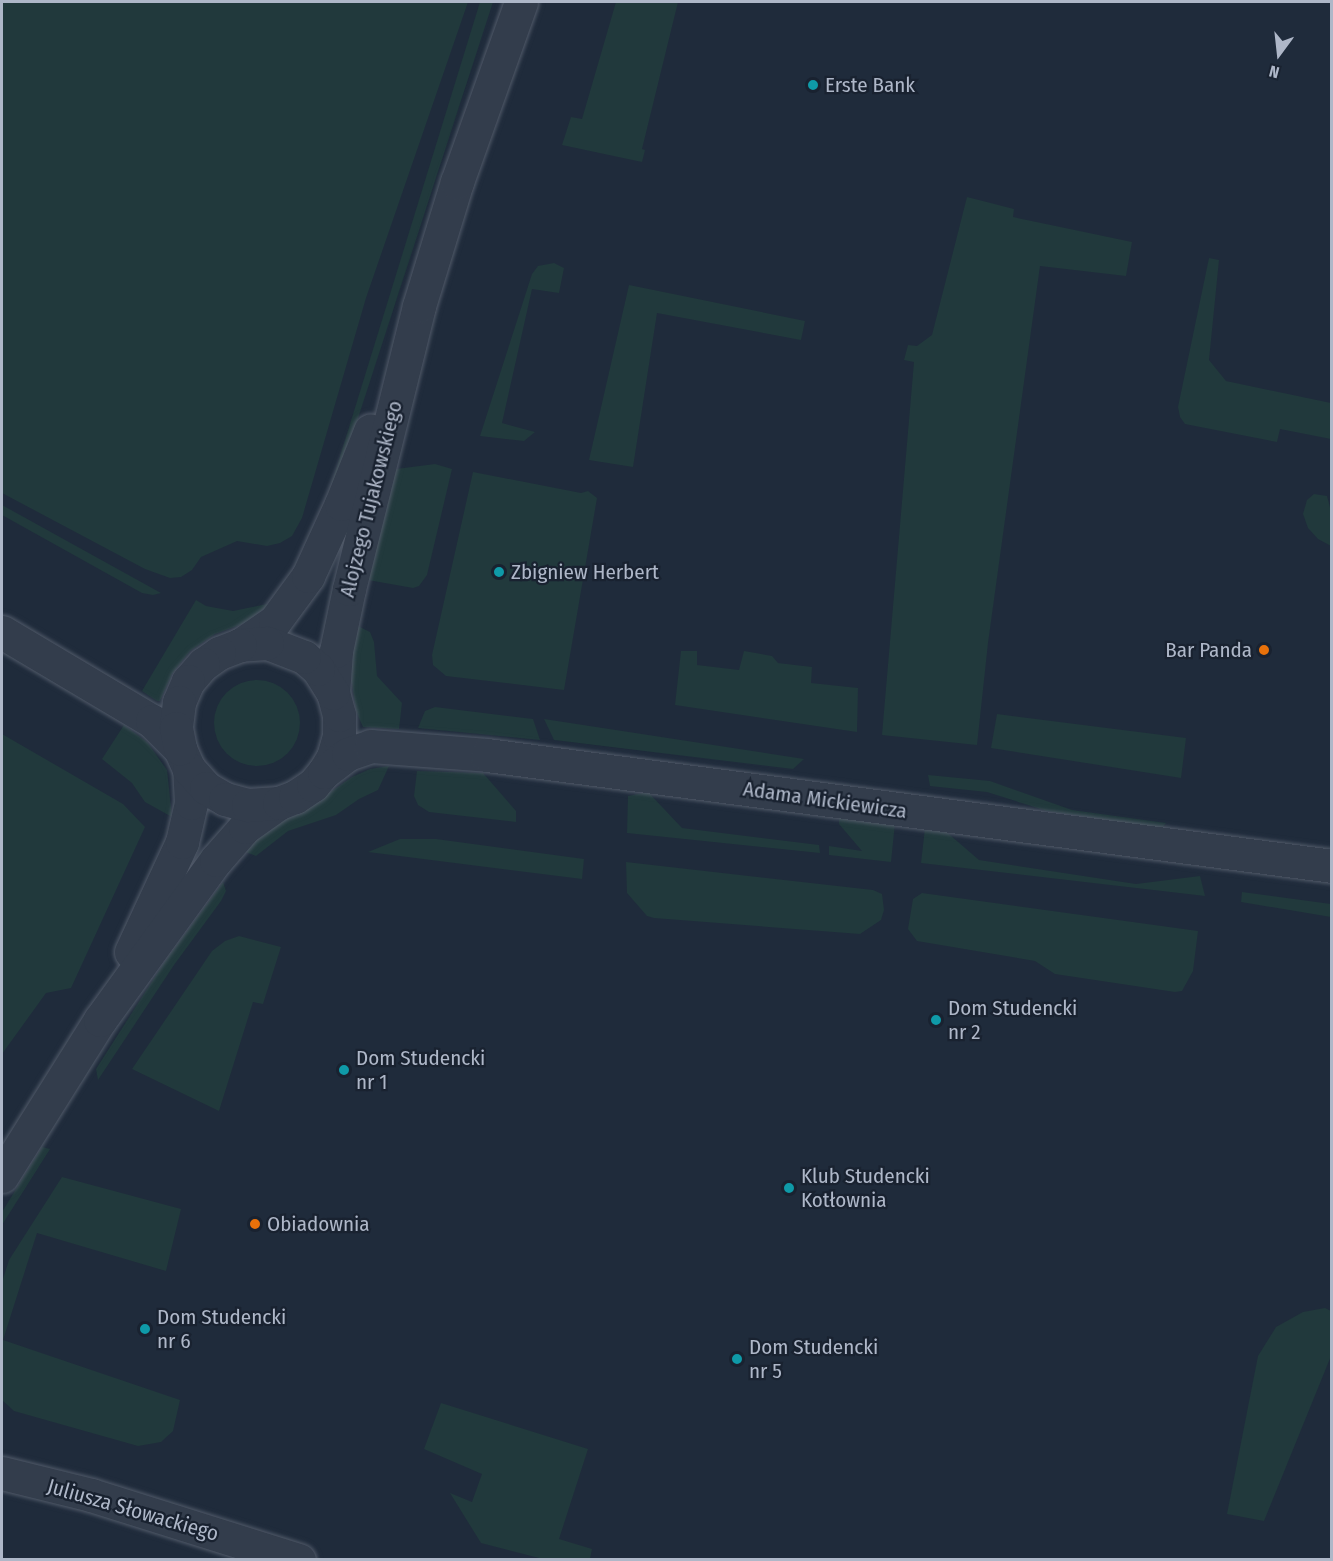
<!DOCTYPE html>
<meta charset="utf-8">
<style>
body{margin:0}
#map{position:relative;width:1333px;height:1561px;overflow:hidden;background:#1f2b3b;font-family:"Fira Sans Condensed",sans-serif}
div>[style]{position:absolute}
.green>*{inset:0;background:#21393c}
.round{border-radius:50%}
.roads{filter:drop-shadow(0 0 2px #515a69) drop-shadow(0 0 2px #515a69)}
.minor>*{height:33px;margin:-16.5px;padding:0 16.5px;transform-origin:16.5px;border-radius:16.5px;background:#333d4c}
.tertiary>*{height:33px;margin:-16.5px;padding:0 16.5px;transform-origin:16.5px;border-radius:16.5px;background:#333d4c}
.dots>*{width:16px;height:16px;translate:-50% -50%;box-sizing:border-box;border:3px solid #192230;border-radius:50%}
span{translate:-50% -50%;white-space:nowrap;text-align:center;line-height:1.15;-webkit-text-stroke:4.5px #192230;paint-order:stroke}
.poi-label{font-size:21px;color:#aeb7c8}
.left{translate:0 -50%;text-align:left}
.right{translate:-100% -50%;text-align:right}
.street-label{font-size:21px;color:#aeb7c8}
.frame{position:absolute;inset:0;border:3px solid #aeb7c8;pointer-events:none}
.north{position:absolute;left:1249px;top:24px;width:60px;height:60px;-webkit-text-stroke:4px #192230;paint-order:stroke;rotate:195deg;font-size:16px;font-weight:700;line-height:24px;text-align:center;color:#aeb7c8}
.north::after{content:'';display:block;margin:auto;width:21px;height:27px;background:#aeb7c8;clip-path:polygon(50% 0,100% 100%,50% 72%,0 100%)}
</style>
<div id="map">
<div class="green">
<div style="clip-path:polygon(2px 2px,468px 2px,366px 298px,302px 518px,292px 536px,280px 543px,267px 546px,237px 541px,201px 557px,192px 570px,181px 577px,170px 578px,145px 569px,2px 493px)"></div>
<div style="clip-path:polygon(480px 2px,493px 2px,350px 443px,330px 489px)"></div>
<div style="clip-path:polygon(616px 2px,678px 2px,642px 149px,645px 150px,642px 162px,562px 145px,571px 117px,582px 119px)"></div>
<div style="clip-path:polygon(967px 197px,1014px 209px,1013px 217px,1132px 242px,1126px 276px,1040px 266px,988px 643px,977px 745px,882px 735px,914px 362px,904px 360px,908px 345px,917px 346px,932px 335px)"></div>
<div style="clip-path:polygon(1209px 258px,1219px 260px,1209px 360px,1226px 381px,1331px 403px,1331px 439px,1280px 429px,1277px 442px,1185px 424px,1180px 417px,1178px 407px)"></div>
<div style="clip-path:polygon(554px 263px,564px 268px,559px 293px,532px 289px,502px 423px,535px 432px,524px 441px,480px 436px,532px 274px,538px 266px)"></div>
<div style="clip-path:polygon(629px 285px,805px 321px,801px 340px,657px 313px,633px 467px,589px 460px)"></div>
<div style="clip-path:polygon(435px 464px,452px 469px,427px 575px,419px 586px,413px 588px,368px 580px,396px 469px)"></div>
<div style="clip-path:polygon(473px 472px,581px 493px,588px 491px,597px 498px,564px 690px,446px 676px,433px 665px,432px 655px)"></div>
<div style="clip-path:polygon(1314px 494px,1327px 496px,1331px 511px,1331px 546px,1318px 539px,1308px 528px,1303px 514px,1307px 500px)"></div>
<div style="clip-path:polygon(2px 505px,161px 593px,153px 595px,142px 593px,2px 515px)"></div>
<div style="clip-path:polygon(196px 600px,206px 606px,233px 611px,272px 603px,245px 623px,215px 634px,190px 651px,172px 674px,160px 701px,157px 701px,142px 691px)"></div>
<div style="clip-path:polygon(358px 626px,370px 632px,374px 642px,377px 676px,402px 703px,399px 729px,363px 727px,356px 711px,350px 670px)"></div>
<div style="clip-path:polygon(681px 651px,697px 651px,697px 665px,739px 670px,744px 651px,772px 656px,778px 663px,812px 667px,811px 683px,858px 688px,857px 732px,675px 705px)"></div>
<div class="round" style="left:214px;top:680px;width:86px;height:86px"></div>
<div style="clip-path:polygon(435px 707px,533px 719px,540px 740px,418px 728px,425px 711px)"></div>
<div style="clip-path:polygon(997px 714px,1186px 738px,1181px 778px,991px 748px)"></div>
<div style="clip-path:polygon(544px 719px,804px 759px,793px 769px,554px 740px)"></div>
<div style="clip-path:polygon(124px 725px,147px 742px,167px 770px,172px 817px,145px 802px,132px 783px,102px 759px)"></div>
<div style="clip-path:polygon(2px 734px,123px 804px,145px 827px,71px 988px,46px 993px,2px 1054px)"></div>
<div style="clip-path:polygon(389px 766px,378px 790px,359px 799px,336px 815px,288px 831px,256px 856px,243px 851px,258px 835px,313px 804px,352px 777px,370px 769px)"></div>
<div style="clip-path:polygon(417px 771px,483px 773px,516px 811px,516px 822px,429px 812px,418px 805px,414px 796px)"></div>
<div style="clip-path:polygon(928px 775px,990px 781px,1072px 810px,1166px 823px,1162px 828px,1047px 811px,987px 792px,930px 786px)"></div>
<div style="clip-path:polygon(648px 792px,682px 828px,819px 845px,820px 853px,627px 833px,628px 796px)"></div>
<div style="clip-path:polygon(839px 815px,895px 823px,891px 862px,829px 855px,829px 846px,862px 851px,839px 824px)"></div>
<div style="clip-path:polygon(925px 828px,943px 829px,979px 860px,1136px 884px,1200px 876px,1205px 896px,921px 863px)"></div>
<div style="clip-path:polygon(400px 839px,436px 839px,584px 859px,582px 879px,368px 852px)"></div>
<div style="clip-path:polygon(626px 862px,873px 890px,882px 894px,884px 910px,881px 920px,860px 934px,654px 918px,647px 916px,627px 893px)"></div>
<div style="clip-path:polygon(223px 882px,226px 891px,221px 901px,174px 965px,98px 1080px,96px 1069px,165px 961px)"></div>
<div style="clip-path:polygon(1242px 892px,1331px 904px,1331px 917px,1241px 902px)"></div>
<div style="clip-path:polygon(922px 893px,1198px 931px,1193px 971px,1182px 991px,1175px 992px,1055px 974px,1035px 961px,917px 941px,908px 929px,913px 899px)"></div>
<div style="clip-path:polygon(239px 936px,281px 947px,263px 1004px,253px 1002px,219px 1111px,132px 1069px,212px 951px,225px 941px)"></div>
<div style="clip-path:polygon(42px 1147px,50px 1149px,2px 1225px,2px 1212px)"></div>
<div style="clip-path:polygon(62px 1177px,181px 1209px,166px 1271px,37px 1233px,3px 1340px,180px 1400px,173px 1431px,161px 1442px,138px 1446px,14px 1411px,2px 1400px,2px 1282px,9px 1260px)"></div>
<div style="clip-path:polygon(1325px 1308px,1331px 1311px,1331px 1356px,1264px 1521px,1227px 1514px,1258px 1356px,1276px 1327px,1303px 1312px)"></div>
<div style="clip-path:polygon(441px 1403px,588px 1449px,559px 1539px,592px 1549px,590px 1559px,543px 1559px,481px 1543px,450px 1493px,472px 1502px,482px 1474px,424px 1449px)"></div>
</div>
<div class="roads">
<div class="minor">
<div style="left:240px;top:645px;width:42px;rotate:-34.4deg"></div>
<div style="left:275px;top:621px;width:56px;rotate:-53.7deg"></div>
<div style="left:308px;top:576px;width:79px;rotate:-65.4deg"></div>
<div style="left:341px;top:504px;width:79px;rotate:-68.3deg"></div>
<div style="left:333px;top:693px;width:42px;rotate:-85.9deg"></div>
<div style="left:336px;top:651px;width:63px;rotate:-78.2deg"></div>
<div style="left:349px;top:589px;width:292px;rotate:-76.1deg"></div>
<div style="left:419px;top:306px;width:130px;rotate:-73deg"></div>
<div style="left:457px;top:182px;width:191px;rotate:-70.4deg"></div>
<div style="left:131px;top:952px;width:121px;rotate:-65.1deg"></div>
<div style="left:182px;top:842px;width:40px;rotate:-77deg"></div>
<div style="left:191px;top:803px;width:34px;rotate:-93deg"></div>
<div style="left:2px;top:1176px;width:184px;rotate:-57.9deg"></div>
<div style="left:100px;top:1020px;width:198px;rotate:-54.1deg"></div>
<div style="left:216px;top:860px;width:44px;rotate:-48.7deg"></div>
<div style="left:245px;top:827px;width:42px;rotate:-35.2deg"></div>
<div style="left:2px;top:1473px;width:92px;rotate:13.9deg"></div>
<div style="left:91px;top:1495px;width:218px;rotate:17.4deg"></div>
</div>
<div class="tertiary">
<div style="left:2px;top:632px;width:174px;rotate:30.7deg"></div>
<div style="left:152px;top:721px;width:40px;rotate:45deg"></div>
<div style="left:180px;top:749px;width:22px;rotate:66deg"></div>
<div style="left:189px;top:769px;width:25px;rotate:48deg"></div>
<div style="left:206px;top:788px;width:22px;rotate:30deg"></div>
<div style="left:225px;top:799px;width:24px;rotate:15deg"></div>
<div style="left:248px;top:805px;width:31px;rotate:-4deg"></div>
<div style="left:279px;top:803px;width:17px;rotate:-21deg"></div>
<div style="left:295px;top:797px;width:22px;rotate:-34deg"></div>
<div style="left:313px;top:785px;width:17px;rotate:-50deg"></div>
<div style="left:324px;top:772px;width:17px;rotate:-59deg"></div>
<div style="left:333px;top:757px;width:22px;rotate:-74deg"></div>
<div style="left:339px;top:736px;width:21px;rotate:-90deg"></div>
<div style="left:339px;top:715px;width:23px;rotate:-105deg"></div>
<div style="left:333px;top:693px;width:28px;rotate:-122deg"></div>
<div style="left:318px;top:669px;width:18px;rotate:-139deg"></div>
<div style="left:304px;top:657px;width:40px;rotate:-159deg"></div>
<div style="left:267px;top:643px;width:27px;rotate:176deg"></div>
<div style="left:240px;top:645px;width:22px;rotate:159deg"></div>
<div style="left:219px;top:653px;width:19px;rotate:145deg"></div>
<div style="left:203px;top:664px;width:23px;rotate:131deg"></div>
<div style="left:188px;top:681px;width:23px;rotate:113deg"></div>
<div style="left:179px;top:702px;width:26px;rotate:97deg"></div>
<div style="left:176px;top:728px;width:21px;rotate:79deg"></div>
<div style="left:324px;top:772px;width:30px;rotate:-37deg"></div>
<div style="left:348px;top:754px;width:24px;rotate:-19deg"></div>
<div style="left:371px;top:746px;width:116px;rotate:4.4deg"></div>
<div style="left:487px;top:755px;width:852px;rotate:7.48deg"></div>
</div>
</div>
<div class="dots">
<div style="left:813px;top:85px;background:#0f9aa8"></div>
<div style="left:499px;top:572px;background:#0f9aa8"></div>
<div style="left:1264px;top:650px;background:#e8710a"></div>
<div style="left:936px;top:1020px;background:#0f9aa8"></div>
<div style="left:344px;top:1070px;background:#0f9aa8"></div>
<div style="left:789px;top:1188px;background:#0f9aa8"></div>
<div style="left:255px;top:1224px;background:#e8710a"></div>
<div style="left:145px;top:1329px;background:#0f9aa8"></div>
<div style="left:737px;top:1359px;background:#0f9aa8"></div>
</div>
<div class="poi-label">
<span class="left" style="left:825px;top:85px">Erste Bank</span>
<span class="left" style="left:511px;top:572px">Zbigniew Herbert</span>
<span class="right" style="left:1252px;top:650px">Bar Panda</span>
<span class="left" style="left:948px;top:1020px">Dom Studencki<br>nr 2</span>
<span class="left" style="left:356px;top:1070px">Dom Studencki<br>nr 1</span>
<span class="left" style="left:801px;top:1188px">Klub Studencki<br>Kotłownia</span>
<span class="left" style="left:267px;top:1224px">Obiadownia</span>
<span class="left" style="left:157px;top:1329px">Dom Studencki<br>nr 6</span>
<span class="left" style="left:749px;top:1359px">Dom Studencki<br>nr 5</span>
</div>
<div class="street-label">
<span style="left:371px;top:499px;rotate:-76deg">Alojzego Tujakowskiego</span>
<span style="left:825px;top:800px;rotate:8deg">Adama Mickiewicza</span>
<span style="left:133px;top:1510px;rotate:16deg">Juliusza Słowackiego</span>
</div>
<div class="frame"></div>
<div class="north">N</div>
</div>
